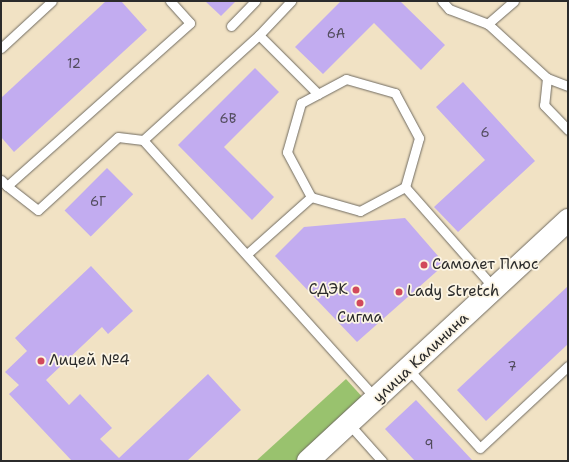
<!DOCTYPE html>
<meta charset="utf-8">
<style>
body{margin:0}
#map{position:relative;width:569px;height:462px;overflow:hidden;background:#f1e2c4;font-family:"Shantell Sans",sans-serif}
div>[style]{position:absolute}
.green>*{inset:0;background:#99c26e}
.building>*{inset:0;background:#c2acf0;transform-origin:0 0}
.roads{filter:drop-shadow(0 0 1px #706b61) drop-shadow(0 0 1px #706b61)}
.lane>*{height:9px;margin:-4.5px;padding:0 4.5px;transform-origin:4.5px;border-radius:4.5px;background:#fff}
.secondary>*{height:22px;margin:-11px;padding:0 11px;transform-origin:11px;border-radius:11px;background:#fff}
.dots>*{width:11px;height:11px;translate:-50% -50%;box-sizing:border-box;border:2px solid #fcf5e5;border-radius:50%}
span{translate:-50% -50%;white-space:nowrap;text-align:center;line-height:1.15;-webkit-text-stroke:3.5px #fcf5e5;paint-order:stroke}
.number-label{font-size:13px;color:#514b5c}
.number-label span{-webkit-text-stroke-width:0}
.poi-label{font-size:15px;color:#2b2b2b}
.left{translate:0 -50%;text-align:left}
.right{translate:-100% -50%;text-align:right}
.street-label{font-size:15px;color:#2b2b2b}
.frame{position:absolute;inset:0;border:2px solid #2b2b2b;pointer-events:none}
</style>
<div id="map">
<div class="green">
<div style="clip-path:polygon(346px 379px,365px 400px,297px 461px,256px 461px)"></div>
</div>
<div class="building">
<div style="clip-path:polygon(106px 1px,121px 1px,147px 30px,14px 152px,1px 137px,1px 98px)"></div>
<div style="clip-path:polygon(205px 1px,236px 1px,221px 16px)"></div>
<div style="clip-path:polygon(341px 1px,400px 1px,445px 45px,421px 70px,374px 23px,323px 74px,295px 47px)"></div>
<div style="clip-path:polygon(255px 68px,279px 92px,224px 147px,274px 197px,252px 220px,178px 145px)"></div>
<div style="clip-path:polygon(463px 82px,535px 161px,458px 232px,434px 207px,485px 160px,436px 107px)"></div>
<div style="left:107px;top:168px;width:37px;height:60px;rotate:45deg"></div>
<div style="clip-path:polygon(405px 218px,445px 264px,357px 342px,275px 256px,304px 227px)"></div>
<div style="clip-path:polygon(91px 266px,133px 311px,108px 334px,102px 327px,46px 380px,69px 405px,80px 394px,112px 428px,100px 439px,119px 458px,208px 374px,241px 410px,187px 461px,72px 461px,9px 394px,19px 385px,5px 372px,27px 351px,15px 338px)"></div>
<div style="clip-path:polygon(568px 286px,568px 344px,486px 421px,457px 390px)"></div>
<div style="clip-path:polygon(416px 400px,473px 461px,415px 461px,385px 429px)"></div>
</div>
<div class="roads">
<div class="lane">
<div style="left:442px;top:1px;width:11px;rotate:49deg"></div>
<div style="left:449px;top:9px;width:42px;rotate:21deg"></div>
<div style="left:514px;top:1px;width:35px;rotate:139deg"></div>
<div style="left:488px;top:24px;width:80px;rotate:42.5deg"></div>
<div style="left:547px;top:78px;width:22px;rotate:21deg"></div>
<div style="left:231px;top:26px;width:35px;rotate:-46deg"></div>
<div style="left:259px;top:35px;width:47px;rotate:-46.7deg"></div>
<div style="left:1px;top:48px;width:69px;rotate:-42.7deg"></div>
<div style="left:547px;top:78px;width:27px;rotate:96deg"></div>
<div style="left:544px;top:105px;width:35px;rotate:46deg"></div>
<div style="left:346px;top:79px;width:51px;rotate:15.9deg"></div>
<div style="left:395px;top:93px;width:51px;rotate:61.9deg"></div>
<div style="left:419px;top:138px;width:51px;rotate:105.9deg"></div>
<div style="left:405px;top:187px;width:51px;rotate:151.9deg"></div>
<div style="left:360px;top:211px;width:51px;rotate:-164.1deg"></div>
<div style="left:311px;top:197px;width:51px;rotate:-118.1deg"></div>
<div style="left:287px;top:152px;width:51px;rotate:-74.1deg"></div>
<div style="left:301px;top:103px;width:51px;rotate:-28.1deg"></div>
<div style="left:318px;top:94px;width:83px;rotate:-135deg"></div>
<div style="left:259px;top:35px;width:156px;rotate:137.8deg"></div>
<div style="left:143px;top:140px;width:347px;rotate:48deg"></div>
<div style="left:1px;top:180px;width:8px;rotate:45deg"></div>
<div style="left:7px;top:186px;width:245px;rotate:-41.7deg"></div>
<div style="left:190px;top:23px;width:30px;rotate:-132deg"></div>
<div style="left:7px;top:186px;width:39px;rotate:38deg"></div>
<div style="left:38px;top:210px;width:108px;rotate:-42.4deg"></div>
<div style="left:118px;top:137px;width:25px;rotate:7deg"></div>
<div style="left:405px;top:187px;width:136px;rotate:48.6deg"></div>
<div style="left:247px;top:254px;width:86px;rotate:-41.7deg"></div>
<div style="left:409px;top:370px;width:105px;rotate:47.7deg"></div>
<div style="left:480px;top:448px;width:120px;rotate:-43deg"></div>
<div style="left:349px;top:424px;width:50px;rotate:48.3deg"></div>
</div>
<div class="secondary">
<div style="left:308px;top:461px;width:355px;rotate:-42.8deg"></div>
</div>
</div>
<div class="dots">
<div style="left:424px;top:265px;background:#d1495b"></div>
<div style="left:356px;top:290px;background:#d1495b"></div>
<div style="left:399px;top:292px;background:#d1495b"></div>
<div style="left:360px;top:303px;background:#d1495b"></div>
<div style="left:41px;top:361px;background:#d1495b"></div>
</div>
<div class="number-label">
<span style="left:336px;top:34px">6А</span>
<span style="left:74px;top:64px">12</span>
<span style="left:228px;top:119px">6В</span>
<span style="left:485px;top:133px">6</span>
<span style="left:98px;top:202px">6Г</span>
<span style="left:512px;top:367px">7</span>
<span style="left:429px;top:445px">9</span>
</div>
<div class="poi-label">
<span class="left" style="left:432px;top:265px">Самолет Плюс</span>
<span class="right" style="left:348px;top:290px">СДЭК</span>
<span class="left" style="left:407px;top:292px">Lady Stretch</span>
<span style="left:360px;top:318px">Сигма</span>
<span class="left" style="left:49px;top:361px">Лицей №4</span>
</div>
<div class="street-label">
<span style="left:421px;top:358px;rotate:-43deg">улица Калинина</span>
</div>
<div class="frame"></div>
</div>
